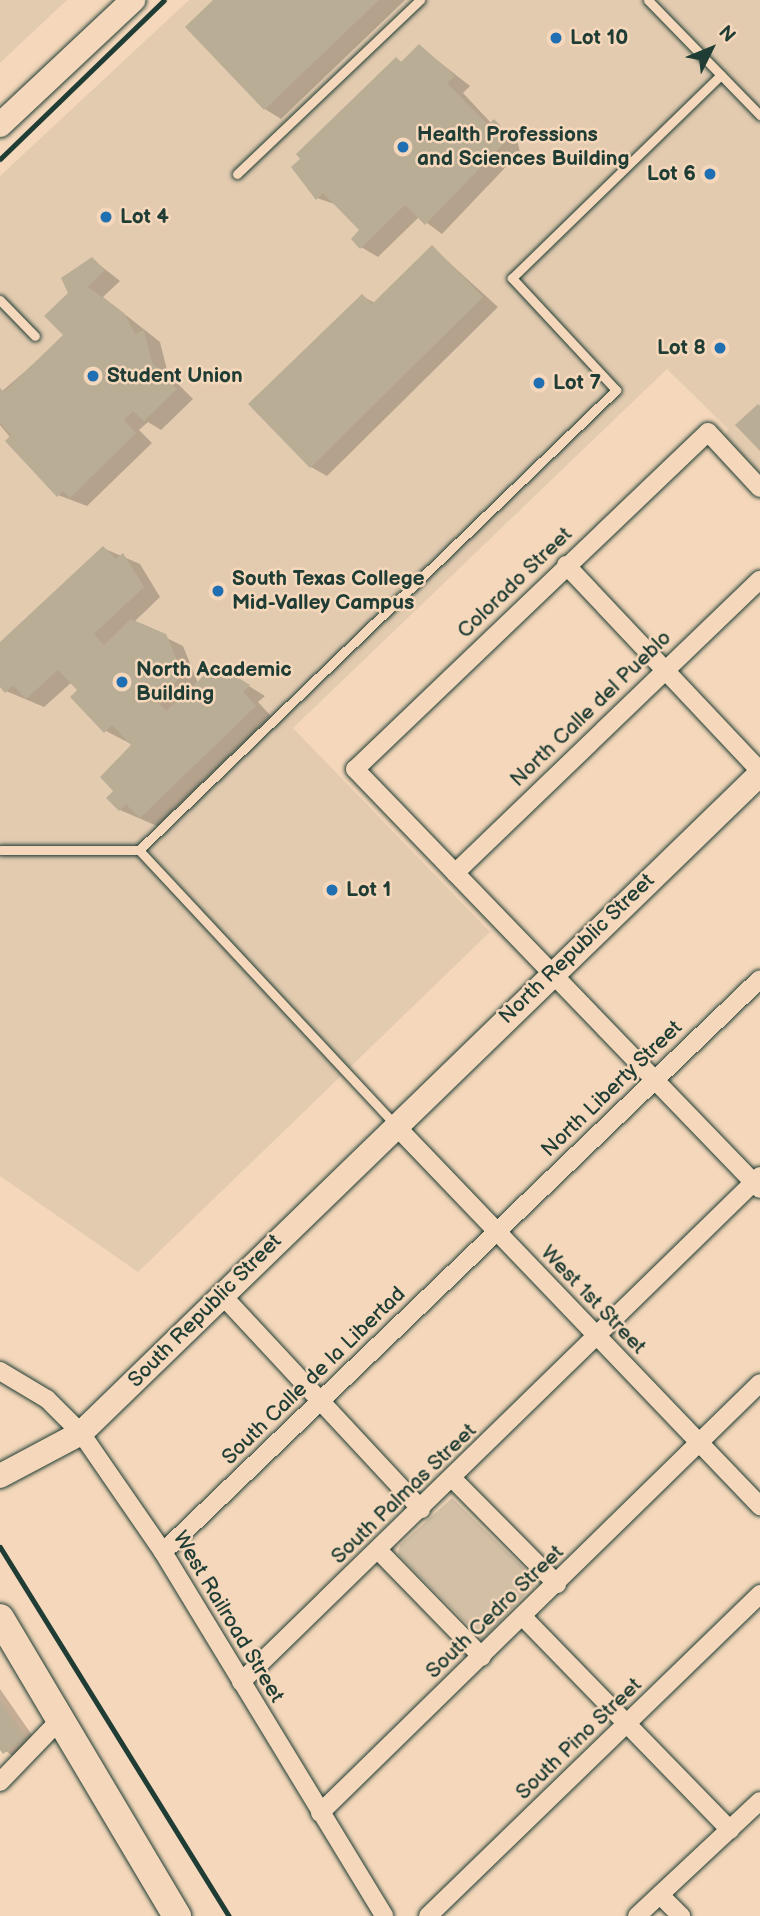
<!DOCTYPE html>
<style>
body{margin:0}
#map{position:relative;width:760px;height:1916px;overflow:hidden;background:#f5d8bb;font-family:"Balsamiq Sans",sans-serif}
div>[style]{position:absolute}
.built>*{inset:0;background:#e3cbb0}
.green>*{inset:0;background:#d2bfa5}
.shadow>*{inset:0;background:#0003}
.building>*{inset:0;background:#b9ad96}
.roads{filter:drop-shadow(0 0 2px #1f3d34) drop-shadow(0 0 2px #1f3d34)}
.lane>*{height:9px;margin:-4.5px;padding:0 4.5px;transform-origin:4.5px;border-radius:4.5px;background:#f5d8bb}
.street>*{height:18px;margin:-9px;padding:0 9px;transform-origin:9px;border-radius:9px;background:#f5d8bb}
.secondary>*{height:24px;margin:-12px;padding:0 12px;transform-origin:12px;border-radius:12px;background:#f5d8bb}
.primary>*{height:28px;margin:-14px;padding:0 14px;transform-origin:14px;border-radius:14px;background:#f5d8bb}
.rail>*{height:5px;margin:-2.5px;padding:0 2.5px;transform-origin:2.5px;border-radius:2.5px;background:#1f3d34}
.dots>*{width:19px;height:19px;translate:-50% -50%;box-sizing:border-box;border:4px solid #f5d8bb;border-radius:50%}
span{translate:-50% -50%;white-space:nowrap;text-align:center;line-height:1.15;-webkit-text-stroke:5px #f5d8bb;paint-order:stroke}
.poi-label{font-size:21px;color:#1f3d34;font-weight:700}
.left{translate:0 -50%;text-align:left}
.right{translate:-100% -50%;text-align:right}
.street-label{font-size:21px;color:#1f3d34}
.north{position:absolute;left:676px;top:14px;width:70px;height:70px;-webkit-text-stroke:5px #f5d8bb;paint-order:stroke;rotate:47deg;font-size:19px;font-weight:700;line-height:28px;text-align:center;color:#1f3d34}
.north::after{content:'';display:block;margin:auto;width:24px;height:32px;background:#1f3d34;clip-path:polygon(50% 0,100% 100%,50% 72%,0 100%)}
</style>
<div id="map">
<div class="built">
<div style="clip-path:polygon(0 0,67px 0,0 63px)"></div>
<div style="clip-path:polygon(189px 0,760px 0,760px 473px,725px 436px,728px 429px,667px 369px,293px 728px,490px 932px,138px 1272px,0 1176px,0 176px)"></div>
</div>
<div class="green">
<div style="clip-path:polygon(452px 1498px,537px 1581px,483px 1640px,398px 1554px,400px 1545px)"></div>
</div>
<div class="shadow">
<div style="clip-path:polygon(216px 0,405px 0,281px 119px,265px 109px)"></div>
<div style="clip-path:polygon(419px 46px,470px 86px,463px 93px,492px 124px,516px 136px,520px 152px,442px 234px,419px 217px,378px 257px,361px 247px,362px 230px,337px 205px,317px 198px,396px 59px,402px 62px)"></div>
<div style="clip-path:polygon(432px 247px,498px 307px,327px 476px,311px 467px,362px 296px,375px 303px)"></div>
<div style="clip-path:polygon(92px 259px,120px 281px,103px 297px,160px 342px,168px 374px,193px 399px,161px 430px,148px 422px,139px 430px,152px 443px,87px 506px,58px 495px,0 425px,0 393px,66px 336px,70px 294px)"></div>
<div style="clip-path:polygon(103px 548px,140px 564px,160px 597px,134px 622px,183px 646px,198px 683px,233px 676px,265px 696px,258px 702px,271px 716px,157px 826px,120px 810px,116px 791px,133px 745px,106px 731px,72px 682px,44px 707px,6px 691px,0 680px,0 647px)"></div>
<div style="clip-path:polygon(0 1689px,41px 1748px,21px 1762px,0 1747px)"></div>
</div>
<div class="building">
<div style="clip-path:polygon(213px 0,379px 0,264px 110px,185px 27px)"></div>
<div style="clip-path:polygon(419px 44px,455px 76px,447px 83px,488px 125px,494px 119px,500px 125px,504px 143px,425px 225px,405px 205px,360px 249px,351px 239px,359px 230px,323px 193px,316px 200px,291px 167px,300px 159px,296px 154px,396px 57px,401px 62px)"></div>
<div style="clip-path:polygon(432px 245px,483px 297px,310px 468px,248px 404px,362px 294px,372px 304px)"></div>
<div style="clip-path:polygon(92px 257px,105px 270px,88px 287px,124px 313px,135px 334px,144px 330px,152px 363px,177px 389px,144px 421px,133px 411px,124px 420px,136px 433px,70px 498px,63px 491px,57px 497px,5px 441px,11px 435px,0 423px,0 388px,4px 392px,63px 335px,44px 316px,68px 293px,61px 278px)"></div>
<div style="clip-path:polygon(758px 404px,760px 406px,760px 451px,735px 425px)"></div>
<div style="clip-path:polygon(103px 546px,116px 559px,123px 553px,144px 587px,94px 634px,104px 645px,131px 619px,166px 634px,183px 674px,157px 701px,166px 711px,216px 664px,250px 685px,243px 692px,256px 706px,140px 818px,126px 804px,119px 811px,106px 798px,113px 791px,100px 777px,131px 745px,112px 725px,104px 733px,70px 697px,77px 690px,58px 670px,26px 699px,13px 685px,5px 693px,0 687px,0 642px)"></div>
<div style="clip-path:polygon(0 1701px,26px 1738px,3px 1754px,0 1750px)"></div>
</div>
<div class="roads">
<div class="lane">
<div style="left:648px;top:0;width:161px;rotate:45.8deg"></div>
<div style="left:237px;top:174px;width:253px;rotate:-43.6deg"></div>
<div style="left:0;top:300px;width:50px;rotate:45.8deg"></div>
<div style="left:1px;top:850px;width:138px"></div>
<div style="left:139px;top:850px;width:663px;rotate:-43.96deg"></div>
<div style="left:616px;top:390px;width:153px;rotate:-132.9deg"></div>
<div style="left:512px;top:278px;width:291px;rotate:-44.2deg"></div>
<div style="left:139px;top:850px;width:376px;rotate:47deg"></div>
</div>
<div class="street">
<div style="left:760px;top:488px;width:76px;rotate:-132.9deg"></div>
<div style="left:708px;top:432px;width:488px;rotate:136.3deg"></div>
<div style="left:355px;top:769px;width:583px;rotate:46.04deg"></div>
<div style="left:566px;top:565px;width:283px;rotate:46.7deg"></div>
<div style="left:455px;top:873px;width:423px;rotate:-43.9deg"></div>
<div style="left:395px;top:1125px;width:528px;rotate:46.23deg"></div>
<div style="left:221px;top:1294px;width:294px;rotate:47.1deg"></div>
<div style="left:0;top:1371px;width:55px;rotate:30.8deg"></div>
<div style="left:47px;top:1399px;width:48px;rotate:45deg"></div>
<div style="left:81px;top:1433px;width:145px;rotate:55.4deg"></div>
<div style="left:163px;top:1552px;width:426px;rotate:58.7deg"></div>
<div style="left:453px;top:1479px;width:148px;rotate:45.3deg"></div>
<div style="left:378px;top:1550px;width:149px;rotate:45.8deg"></div>
<div style="left:163px;top:1552px;width:827px;rotate:-43.82deg"></div>
<div style="left:523px;top:1617px;width:297px;rotate:45.8deg"></div>
<div style="left:241px;top:1682px;width:725px;rotate:-44.27deg"></div>
<div style="left:0;top:1782px;width:85px;rotate:-46deg"></div>
<div style="left:320px;top:1813px;width:615px;rotate:-44.34deg"></div>
<div style="left:660px;top:1895px;width:30px;rotate:45deg"></div>
<div style="left:428px;top:1916px;width:463px;rotate:-44.1deg"></div>
<div style="left:637px;top:1916px;width:168px;rotate:-43.1deg"></div>
</div>
<div class="secondary">
<div style="left:0;top:125px;width:183px;rotate:-43.2deg"></div>
<div style="left:0;top:1476px;width:92px;rotate:-28deg"></div>
<div style="left:81px;top:1433px;width:946px;rotate:-44.14deg"></div>
</div>
<div class="primary">
<div style="left:0;top:1618px;width:347px;rotate:59.3deg"></div>
</div>
</div>
<div class="rail">
<div style="left:0;top:159px;width:228px;rotate:-44.1deg"></div>
<div style="left:0;top:1547px;width:434px;rotate:58.2deg"></div>
</div>
<div class="dots">
<div style="left:556px;top:38px;background:#1f6fb2"></div>
<div style="left:403px;top:147px;background:#1f6fb2"></div>
<div style="left:710px;top:174px;background:#1f6fb2"></div>
<div style="left:106px;top:217px;background:#1f6fb2"></div>
<div style="left:720px;top:348px;background:#1f6fb2"></div>
<div style="left:93px;top:376px;background:#1f6fb2"></div>
<div style="left:539px;top:383px;background:#1f6fb2"></div>
<div style="left:218px;top:591px;background:#1f6fb2"></div>
<div style="left:122px;top:682px;background:#1f6fb2"></div>
<div style="left:332px;top:890px;background:#1f6fb2"></div>
</div>
<div class="poi-label">
<span class="left" style="left:570px;top:38px">Lot 10</span>
<span class="left" style="left:417px;top:147px">Health Professions<br>and Sciences Building</span>
<span class="right" style="left:696px;top:174px">Lot 6</span>
<span class="left" style="left:120px;top:217px">Lot 4</span>
<span class="right" style="left:706px;top:348px">Lot 8</span>
<span class="left" style="left:107px;top:376px">Student Union</span>
<span class="left" style="left:553px;top:383px">Lot 7</span>
<span class="left" style="left:232px;top:591px">South Texas College<br>Mid-Valley Campus</span>
<span class="left" style="left:136px;top:682px">North Academic<br>Building</span>
<span class="left" style="left:346px;top:890px">Lot 1</span>
</div>
<div class="street-label">
<span style="left:515px;top:583px;rotate:-44deg">Colorado Street</span>
<span style="left:591px;top:709px;rotate:-44deg">North Calle del Pueblo</span>
<span style="left:577px;top:949px;rotate:-44deg">North Republic Street</span>
<span style="left:612px;top:1089px;rotate:-44deg">North Liberty Street</span>
<span style="left:593px;top:1300px;rotate:46deg">West 1st Street</span>
<span style="left:205px;top:1311px;rotate:-45deg">South Republic Street</span>
<span style="left:314px;top:1376px;rotate:-44deg">South Calle de la Libertad</span>
<span style="left:404px;top:1494px;rotate:-44deg">South Palmas Street</span>
<span style="left:495px;top:1612px;rotate:-44deg">South Cedro Street</span>
<span style="left:228px;top:1617px;rotate:59deg">West Railroad Street</span>
<span style="left:579px;top:1739px;rotate:-44deg">South Pino Street</span>
</div>
<div class="north">N</div>
</div>
